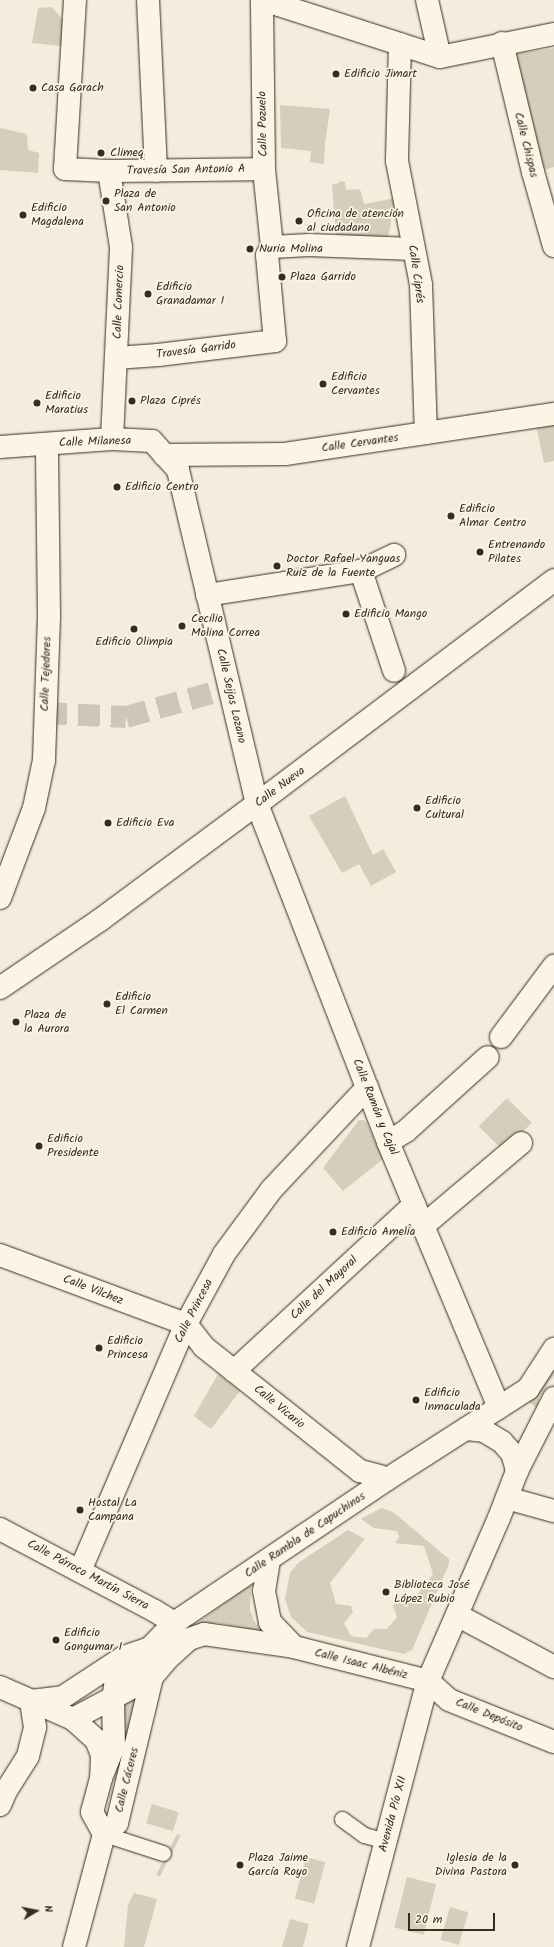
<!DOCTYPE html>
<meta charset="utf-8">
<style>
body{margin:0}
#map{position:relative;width:554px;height:1947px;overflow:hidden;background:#f4eddd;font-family:Kalam,sans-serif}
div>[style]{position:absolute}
.green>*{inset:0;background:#d6cdbd;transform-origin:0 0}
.pedestrian-tunnel>*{height:22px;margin-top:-11px;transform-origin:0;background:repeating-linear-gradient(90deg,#cfc6b7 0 22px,transparent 0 33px)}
.roads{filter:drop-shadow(0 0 1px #3b2a1e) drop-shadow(0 0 1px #3b2a1e)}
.service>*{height:15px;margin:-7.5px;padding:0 7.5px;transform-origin:7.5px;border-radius:7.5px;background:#fcf5e5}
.pedestrian>*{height:22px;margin:-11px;padding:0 11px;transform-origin:11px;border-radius:11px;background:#fcf5e5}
.minor>*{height:22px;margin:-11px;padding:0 11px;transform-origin:11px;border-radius:11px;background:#fcf5e5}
.secondary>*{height:22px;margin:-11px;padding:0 11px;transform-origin:11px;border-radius:11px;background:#fcf5e5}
.dots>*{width:11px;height:11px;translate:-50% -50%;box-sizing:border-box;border:2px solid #fcf5e5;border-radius:50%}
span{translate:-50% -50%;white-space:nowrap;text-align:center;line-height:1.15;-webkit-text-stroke:3.5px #fcf5e5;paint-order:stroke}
.poi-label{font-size:12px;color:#3b2a1e}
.left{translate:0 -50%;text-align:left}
.right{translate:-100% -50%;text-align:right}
.street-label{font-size:12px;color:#3b2a1e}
.north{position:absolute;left:16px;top:1891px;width:40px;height:40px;-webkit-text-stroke:3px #fcf5e5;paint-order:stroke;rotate:80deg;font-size:11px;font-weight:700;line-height:16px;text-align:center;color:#3b2a1e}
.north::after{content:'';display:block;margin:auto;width:14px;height:18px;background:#3b2a1e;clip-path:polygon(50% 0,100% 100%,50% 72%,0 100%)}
.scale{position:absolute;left:408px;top:1913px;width:87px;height:18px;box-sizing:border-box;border:2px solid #3b2a1e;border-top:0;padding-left:5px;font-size:12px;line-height:14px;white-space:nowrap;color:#3b2a1e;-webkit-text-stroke:3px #fcf5e5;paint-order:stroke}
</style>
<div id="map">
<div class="green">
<div style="clip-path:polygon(52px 7px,70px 28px,69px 47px,32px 43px,38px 8px)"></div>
<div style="clip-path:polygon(554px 48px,554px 167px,540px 171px,516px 54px)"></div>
<div style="clip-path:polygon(280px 105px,330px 109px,325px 144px,324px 164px,310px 162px,311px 151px,281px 148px)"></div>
<div style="clip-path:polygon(0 128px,27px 134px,28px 150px,39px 153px,38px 173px,0 170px)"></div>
<div style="clip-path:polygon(339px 181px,345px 182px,346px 190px,360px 189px,364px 204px,395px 198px,388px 239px,336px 236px,332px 184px,339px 183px)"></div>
<div style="clip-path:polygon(554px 422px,554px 461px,544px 463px,536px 425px)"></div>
<div style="clip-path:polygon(345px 796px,373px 855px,383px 849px,396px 872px,371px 886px,359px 864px,342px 873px,309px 816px)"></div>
<div style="left:507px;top:1098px;width:35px;height:40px;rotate:45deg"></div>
<div style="clip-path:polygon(359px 1120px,364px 1120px,367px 1123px,383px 1159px,343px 1191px,323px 1168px)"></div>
<div style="clip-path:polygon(554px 1359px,554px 1375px,539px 1397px,538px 1409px,522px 1397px)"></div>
<div style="clip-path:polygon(218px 1374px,240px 1391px,211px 1429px,194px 1416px)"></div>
<div style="clip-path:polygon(381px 1508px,393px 1512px,449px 1559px,449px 1564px,412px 1650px,404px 1654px,307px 1632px,291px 1617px,285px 1599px,290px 1573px,298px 1563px,348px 1530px,365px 1539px,330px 1583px,336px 1604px,351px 1606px,353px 1612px,344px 1623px,351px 1636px,366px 1638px,374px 1629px,387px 1629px,397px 1617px,393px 1606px,399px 1597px,411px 1603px,433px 1574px,424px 1546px,395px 1543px,399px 1537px,397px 1531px,374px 1528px,361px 1519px)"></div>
<div style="clip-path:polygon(251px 1584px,250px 1610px,254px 1621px,265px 1632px,218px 1623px,196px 1624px)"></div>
<div style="clip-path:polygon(143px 1692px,122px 1771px,117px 1769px,119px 1747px,118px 1706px)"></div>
<div style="left:152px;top:1804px;width:28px;height:20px;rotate:17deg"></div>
<div style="left:177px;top:1834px;width:4px;height:46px;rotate:27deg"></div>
<div style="left:306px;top:1857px;width:20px;height:43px;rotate:15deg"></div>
<div style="left:407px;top:1877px;width:30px;height:52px;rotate:14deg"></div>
<div style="clip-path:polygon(134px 1893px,157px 1899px,144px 1947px,124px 1947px,128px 1905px)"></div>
<div style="left:450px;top:1907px;width:19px;height:34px;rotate:16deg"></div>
<div style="clip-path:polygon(290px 1919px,309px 1924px,303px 1947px,282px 1947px)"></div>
</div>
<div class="pedestrian-tunnel">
<div style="left:45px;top:713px;width:81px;rotate:2.8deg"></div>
<div style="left:126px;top:717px;width:107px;rotate:-15.7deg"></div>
</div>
<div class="roads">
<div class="service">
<div style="left:342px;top:1819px;width:27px;rotate:36deg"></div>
<div style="left:364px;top:1835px;width:23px;rotate:15deg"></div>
<div style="left:104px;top:1834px;width:62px;rotate:17.9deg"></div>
</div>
<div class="pedestrian">
<div style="left:75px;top:0;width:169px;rotate:93.4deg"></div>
<div style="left:65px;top:169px;width:44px;rotate:2.6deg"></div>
<div style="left:148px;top:0;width:171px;rotate:87.3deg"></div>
<div style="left:427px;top:0;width:58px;rotate:77.2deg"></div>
<div style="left:272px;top:247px;width:37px;rotate:-3deg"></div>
<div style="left:309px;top:245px;width:104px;rotate:2.2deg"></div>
<div style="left:164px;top:455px;width:121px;rotate:-0.5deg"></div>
<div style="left:285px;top:454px;width:272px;rotate:-8.5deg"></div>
<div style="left:361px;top:571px;width:105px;rotate:71.7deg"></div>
<div style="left:207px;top:595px;width:156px;rotate:-8.9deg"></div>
<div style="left:361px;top:571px;width:37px;rotate:-26deg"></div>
<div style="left:501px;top:1037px;width:89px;rotate:-53.3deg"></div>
<div style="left:0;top:1255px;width:198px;rotate:20.4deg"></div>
<div style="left:186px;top:1324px;width:29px;rotate:52deg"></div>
<div style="left:204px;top:1347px;width:199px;rotate:38.5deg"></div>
<div style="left:360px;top:1471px;width:21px;rotate:14deg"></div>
</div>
<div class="minor">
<div style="left:274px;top:0;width:7px;rotate:45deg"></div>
<div style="left:279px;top:5px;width:169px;rotate:17.9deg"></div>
<div style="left:440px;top:57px;width:116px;rotate:-11.4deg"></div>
<div style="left:502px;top:43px;width:133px;rotate:76.5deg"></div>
<div style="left:533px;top:172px;width:77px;rotate:74.2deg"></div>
<div style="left:400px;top:44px;width:117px;rotate:91.5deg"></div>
<div style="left:397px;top:161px;width:126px;rotate:79deg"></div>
<div style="left:421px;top:285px;width:148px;rotate:88.1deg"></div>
<div style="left:116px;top:358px;width:42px;rotate:-4.1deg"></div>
<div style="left:158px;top:355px;width:118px;rotate:-6.8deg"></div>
<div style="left:275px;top:341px;width:86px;rotate:-95.3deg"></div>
<div style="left:267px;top:255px;width:9px;rotate:-58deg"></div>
<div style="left:272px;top:247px;width:78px;rotate:-95.9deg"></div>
<div style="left:264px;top:169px;width:169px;rotate:-90.7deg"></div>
<div style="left:112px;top:439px;width:192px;rotate:-87.3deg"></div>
<div style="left:121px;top:247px;width:77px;rotate:-99deg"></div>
<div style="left:109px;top:171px;width:155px;rotate:-0.7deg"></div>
<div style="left:0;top:447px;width:112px;rotate:-4.1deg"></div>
<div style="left:112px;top:439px;width:40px;rotate:2.9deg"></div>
<div style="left:152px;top:441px;width:39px;rotate:48deg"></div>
<div style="left:178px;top:470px;width:343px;rotate:76.7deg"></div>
<div style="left:257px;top:804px;width:362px;rotate:68.8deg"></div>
<div style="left:388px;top:1142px;width:288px;rotate:67.3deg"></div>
<div style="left:0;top:898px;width:96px;rotate:-69.3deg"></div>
<div style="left:34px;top:808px;width:49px;rotate:-78.2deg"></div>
<div style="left:44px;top:760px;width:144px;rotate:-88deg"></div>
<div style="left:49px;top:616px;width:172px;rotate:-90.7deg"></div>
<div style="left:388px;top:1142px;width:21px;rotate:-31deg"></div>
<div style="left:406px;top:1131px;width:110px;rotate:-42.1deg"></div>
<div style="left:424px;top:1225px;width:127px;rotate:-40.2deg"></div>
<div style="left:234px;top:1371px;width:245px;rotate:-42.7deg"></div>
<div style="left:0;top:1529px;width:175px;rotate:27.9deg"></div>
<div style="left:155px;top:1611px;width:22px;rotate:32deg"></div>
<div style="left:80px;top:1571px;width:269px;rotate:-66.8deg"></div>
<div style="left:186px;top:1324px;width:80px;rotate:-61.5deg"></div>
<div style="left:224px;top:1254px;width:81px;rotate:-53.6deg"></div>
<div style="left:272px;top:1189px;width:139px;rotate:-46.8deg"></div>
<div style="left:457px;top:1615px;width:110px;rotate:28.2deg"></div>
<div style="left:0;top:1687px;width:80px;rotate:23.7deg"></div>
<div style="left:73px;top:1719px;width:31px;rotate:42deg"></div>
<div style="left:96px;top:1740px;width:16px;rotate:68deg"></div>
<div style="left:102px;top:1755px;width:23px;rotate:92deg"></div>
<div style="left:31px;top:1701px;width:32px;rotate:-7deg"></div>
<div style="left:63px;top:1697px;width:73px;rotate:-33.3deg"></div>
<div style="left:124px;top:1657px;width:28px;rotate:-19deg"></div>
<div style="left:73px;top:1719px;width:89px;rotate:-28deg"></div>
<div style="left:0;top:1805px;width:15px;rotate:-67deg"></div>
<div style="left:6px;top:1791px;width:41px;rotate:-57.8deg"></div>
<div style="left:28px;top:1756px;width:30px;rotate:-76deg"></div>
<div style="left:35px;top:1727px;width:26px;rotate:-99deg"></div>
<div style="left:358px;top:1947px;width:275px;rotate:-75.3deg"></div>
<div style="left:428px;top:1681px;width:28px;rotate:42deg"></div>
<div style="left:449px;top:1700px;width:113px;rotate:21.8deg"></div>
</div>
<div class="secondary">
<div style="left:0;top:988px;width:121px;rotate:-34.2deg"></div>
<div style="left:100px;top:920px;width:195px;rotate:-36.5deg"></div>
<div style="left:257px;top:804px;width:372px;rotate:-37deg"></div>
<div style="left:466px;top:1429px;width:18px;rotate:6deg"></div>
<div style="left:484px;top:1431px;width:21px;rotate:31deg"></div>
<div style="left:502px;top:1442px;width:15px;rotate:48deg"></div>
<div style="left:512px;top:1453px;width:19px;rotate:74deg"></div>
<div style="left:507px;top:1498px;width:49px;rotate:15.5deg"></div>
<div style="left:269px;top:1560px;width:31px;rotate:99deg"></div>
<div style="left:264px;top:1591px;width:32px;rotate:79deg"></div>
<div style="left:270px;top:1622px;width:35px;rotate:46deg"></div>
<div style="left:104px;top:1834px;width:25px;rotate:-119deg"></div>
<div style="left:92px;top:1812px;width:35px;rotate:-75deg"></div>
<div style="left:101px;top:1778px;width:35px;rotate:-68deg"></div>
<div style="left:114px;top:1746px;width:47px;rotate:-91.2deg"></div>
<div style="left:113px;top:1699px;width:13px;rotate:-81deg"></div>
<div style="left:115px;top:1686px;width:13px;rotate:-61deg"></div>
<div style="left:121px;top:1675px;width:25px;rotate:-27deg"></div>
<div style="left:143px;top:1664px;width:17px;rotate:-66deg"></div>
<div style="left:150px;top:1648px;width:35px;rotate:-46deg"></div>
<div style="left:174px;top:1623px;width:256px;rotate:-34deg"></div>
<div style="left:386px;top:1480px;width:169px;rotate:-32.7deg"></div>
<div style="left:528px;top:1389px;width:48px;rotate:-57deg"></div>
<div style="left:74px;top:1947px;width:117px;rotate:-75.1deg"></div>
<div style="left:104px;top:1834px;width:17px;rotate:-40deg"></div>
<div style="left:117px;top:1823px;width:150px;rotate:-76.5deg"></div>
<div style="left:152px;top:1677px;width:23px;rotate:-50deg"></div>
<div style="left:167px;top:1659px;width:30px;rotate:-42deg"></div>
<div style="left:189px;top:1639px;width:16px;rotate:-18deg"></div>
<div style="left:204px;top:1634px;width:91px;rotate:8.2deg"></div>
<div style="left:294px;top:1647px;width:138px;rotate:14.2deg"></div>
<div style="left:428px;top:1681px;width:178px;rotate:-66.5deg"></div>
<div style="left:499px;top:1518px;width:50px;rotate:-69deg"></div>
<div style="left:517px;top:1471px;width:82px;rotate:-63.1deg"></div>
</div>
</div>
<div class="dots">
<div style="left:336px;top:74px;background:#3b2a1e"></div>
<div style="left:33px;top:88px;background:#3b2a1e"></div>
<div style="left:101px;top:153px;background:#3b2a1e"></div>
<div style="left:106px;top:201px;background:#3b2a1e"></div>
<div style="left:23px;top:215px;background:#3b2a1e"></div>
<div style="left:299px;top:221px;background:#3b2a1e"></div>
<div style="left:250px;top:249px;background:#3b2a1e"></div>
<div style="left:282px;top:277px;background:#3b2a1e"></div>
<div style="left:148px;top:294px;background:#3b2a1e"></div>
<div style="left:323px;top:384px;background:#3b2a1e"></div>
<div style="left:132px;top:401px;background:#3b2a1e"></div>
<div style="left:37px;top:403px;background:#3b2a1e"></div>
<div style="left:117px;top:487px;background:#3b2a1e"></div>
<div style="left:451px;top:516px;background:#3b2a1e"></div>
<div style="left:480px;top:552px;background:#3b2a1e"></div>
<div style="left:277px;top:566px;background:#3b2a1e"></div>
<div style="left:346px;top:614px;background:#3b2a1e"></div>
<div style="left:182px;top:626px;background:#3b2a1e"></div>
<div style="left:134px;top:629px;background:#3b2a1e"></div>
<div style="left:417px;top:808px;background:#3b2a1e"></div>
<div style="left:108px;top:823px;background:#3b2a1e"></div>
<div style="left:107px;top:1004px;background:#3b2a1e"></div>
<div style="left:16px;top:1022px;background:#3b2a1e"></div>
<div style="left:39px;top:1146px;background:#3b2a1e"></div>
<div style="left:333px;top:1232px;background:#3b2a1e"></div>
<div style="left:99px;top:1348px;background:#3b2a1e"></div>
<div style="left:416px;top:1400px;background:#3b2a1e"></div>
<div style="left:80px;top:1510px;background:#3b2a1e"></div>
<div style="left:386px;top:1592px;background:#3b2a1e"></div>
<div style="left:56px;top:1640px;background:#3b2a1e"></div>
<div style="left:240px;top:1865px;background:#3b2a1e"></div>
<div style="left:515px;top:1865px;background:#3b2a1e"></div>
</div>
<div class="poi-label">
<span class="left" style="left:344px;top:74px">Edificio Jimart</span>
<span class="left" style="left:41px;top:88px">Casa Garach</span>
<span class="left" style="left:110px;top:153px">Climeq</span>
<span class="left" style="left:114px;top:201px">Plaza de<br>San Antonio</span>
<span class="left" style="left:31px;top:215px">Edificio<br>Magdalena</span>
<span class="left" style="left:307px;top:221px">Oficina de atención<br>al ciudadano</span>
<span class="left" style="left:259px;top:249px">Nuria Molina</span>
<span class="left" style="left:290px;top:277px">Plaza Garrido</span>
<span class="left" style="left:156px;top:294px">Edificio<br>Granadamar I</span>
<span class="left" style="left:331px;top:384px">Edificio<br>Cervantes</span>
<span class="left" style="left:45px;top:403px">Edificio<br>Maratius</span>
<span class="left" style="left:140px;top:401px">Plaza Ciprés</span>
<span class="left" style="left:125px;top:487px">Edificio Centro</span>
<span class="left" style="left:459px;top:516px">Edificio<br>Almar Centro</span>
<span class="left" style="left:488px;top:552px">Entrenando<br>Pilates</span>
<span class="left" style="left:286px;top:566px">Doctor Rafael Yanguas<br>Ruiz de la Fuente</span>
<span class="left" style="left:354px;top:614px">Edificio Mango</span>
<span class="left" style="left:191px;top:626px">Cecilio<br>Molina Correa</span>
<span style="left:134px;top:642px">Edificio Olimpia</span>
<span class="left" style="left:425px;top:808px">Edificio<br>Cultural</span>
<span class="left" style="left:116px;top:823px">Edificio Eva</span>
<span class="left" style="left:115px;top:1004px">Edificio<br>El Carmen</span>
<span class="left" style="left:24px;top:1022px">Plaza de<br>la Aurora</span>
<span class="left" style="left:47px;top:1146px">Edificio<br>Presidente</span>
<span class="left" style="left:341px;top:1232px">Edificio Amelia</span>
<span class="left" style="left:107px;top:1348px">Edificio<br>Princesa</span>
<span class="left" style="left:424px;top:1400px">Edificio<br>Inmaculada</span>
<span class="left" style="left:88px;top:1510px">Hostal La<br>Campana</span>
<span class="left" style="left:394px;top:1592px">Biblioteca José<br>López Rubio</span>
<span class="left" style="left:64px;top:1640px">Edificio<br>Gongumar I</span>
<span class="left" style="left:248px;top:1865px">Plaza Jaime<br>García Royo</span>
<span class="right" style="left:507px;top:1865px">Iglesia de la<br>Divina Pastora</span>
</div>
<div class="street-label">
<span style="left:263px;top:124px;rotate:-91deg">Calle Pozuelo</span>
<span style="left:526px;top:145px;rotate:76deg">Calle Chispas</span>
<span style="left:186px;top:170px;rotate:-1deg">Travesía San Antonio A</span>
<span style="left:416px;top:274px;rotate:82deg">Calle Ciprés</span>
<span style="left:119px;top:302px;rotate:-88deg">Calle Comercio</span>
<span style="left:196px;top:350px;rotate:-7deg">Travesía Garrido</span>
<span style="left:95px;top:442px;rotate:-2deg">Calle Milanesa</span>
<span style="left:360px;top:443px;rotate:-8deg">Calle Cervantes</span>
<span style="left:46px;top:674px;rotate:-88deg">Calle Tejedores</span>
<span style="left:231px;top:696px;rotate:77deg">Calle Seijas Lozano</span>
<span style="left:280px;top:787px;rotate:-37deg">Calle Nueva</span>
<span style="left:375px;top:1107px;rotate:68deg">Calle Ramón y Cajal</span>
<span style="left:324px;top:1288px;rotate:-43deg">Calle del Mayoral</span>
<span style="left:93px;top:1290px;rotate:21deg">Calle Vilchez</span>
<span style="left:194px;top:1311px;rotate:-63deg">Calle Princesa</span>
<span style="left:279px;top:1407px;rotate:39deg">Calle Vicario</span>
<span style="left:305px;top:1535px;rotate:-34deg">Calle Rambla de Capuchinos</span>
<span style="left:88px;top:1575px;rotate:28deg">Calle Párroco Martín Sierra</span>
<span style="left:361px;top:1664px;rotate:14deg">Calle Isaac Albéniz</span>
<span style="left:489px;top:1715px;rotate:22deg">Calle Depósito</span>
<span style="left:127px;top:1780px;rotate:-76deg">Calle Cáceres</span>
<span style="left:393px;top:1814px;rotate:-75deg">Avenida Pío XII</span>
</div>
<div class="north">N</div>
<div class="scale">20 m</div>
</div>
